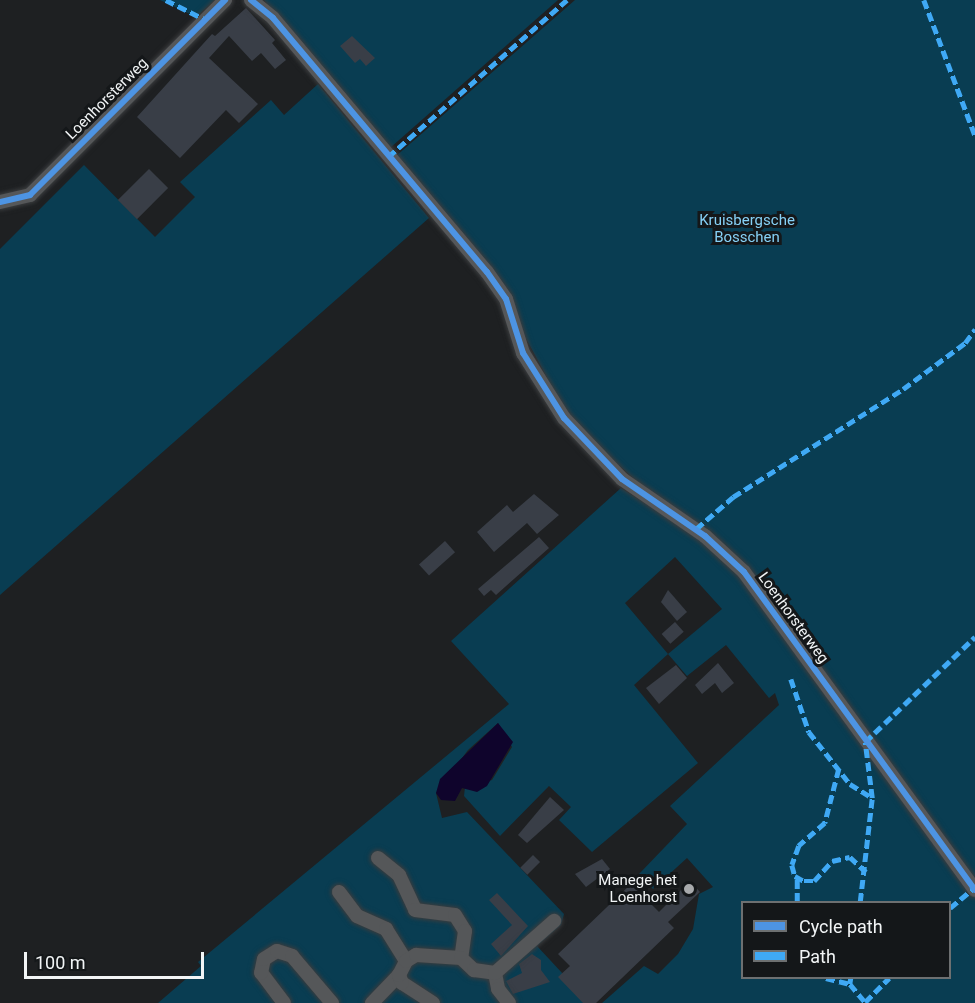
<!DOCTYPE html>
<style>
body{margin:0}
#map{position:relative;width:975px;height:1003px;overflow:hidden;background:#1e2022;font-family:Roboto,sans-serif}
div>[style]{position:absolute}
.green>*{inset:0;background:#093d52}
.water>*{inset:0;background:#0f042c}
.building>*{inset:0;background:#393e47;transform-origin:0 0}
.roads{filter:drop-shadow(0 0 2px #3a3c3e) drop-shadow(0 0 2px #3a3c3e)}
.minor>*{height:14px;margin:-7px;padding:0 7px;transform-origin:7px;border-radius:7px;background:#555759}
.quiet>*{height:4.5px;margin-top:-2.25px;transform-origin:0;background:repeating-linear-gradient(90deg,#3fa9f5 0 9px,transparent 0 13.5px)}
.cycleway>*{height:6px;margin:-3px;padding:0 3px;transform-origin:3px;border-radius:3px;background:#4d94e3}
.dots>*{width:16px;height:16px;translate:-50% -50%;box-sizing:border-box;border:3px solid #141719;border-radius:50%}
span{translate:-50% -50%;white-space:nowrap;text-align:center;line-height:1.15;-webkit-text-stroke:6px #141719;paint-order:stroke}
.street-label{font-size:15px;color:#f2f5f6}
.park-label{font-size:15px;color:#86d1f6}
.poi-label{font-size:15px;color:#f2f5f6}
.right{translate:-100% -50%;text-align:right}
.legend{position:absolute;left:741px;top:901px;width:210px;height:78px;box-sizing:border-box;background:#141719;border:2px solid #6d7071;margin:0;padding:8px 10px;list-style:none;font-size:18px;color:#f2f5f6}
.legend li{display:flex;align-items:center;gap:12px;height:30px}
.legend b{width:30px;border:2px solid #6d7071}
.scale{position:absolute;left:24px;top:952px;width:180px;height:27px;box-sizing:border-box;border:3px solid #f2f5f6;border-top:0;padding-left:8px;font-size:18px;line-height:21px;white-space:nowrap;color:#f2f5f6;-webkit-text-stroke:4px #141719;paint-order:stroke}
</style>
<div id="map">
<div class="green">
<div style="clip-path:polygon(160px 0,215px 0,196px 17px)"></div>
<div style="clip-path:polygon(264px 0,558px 0,390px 148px)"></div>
<div style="clip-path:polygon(evenodd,575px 0,975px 0,975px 1003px,602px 1003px,644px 966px,658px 974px,678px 954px,693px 929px,699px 894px,713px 887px,687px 858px,653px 889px,639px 874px,687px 824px,670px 806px,779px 705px,775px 693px,769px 698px,726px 645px,687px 676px,668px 654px,634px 685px,698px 763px,592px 852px,559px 820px,571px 807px,549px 786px,500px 836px,464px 796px,465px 787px,492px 780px,512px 747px,498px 723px,468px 750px,436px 793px,442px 818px,467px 812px,564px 914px,561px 925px,537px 946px,590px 1003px,158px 1003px,201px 966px,198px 962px,509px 704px,451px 641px,621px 488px,704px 541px,603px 451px,565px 411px,522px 331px,396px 156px,575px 0,675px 557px,722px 609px,668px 654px,625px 603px,675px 557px,575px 0,742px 902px,950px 902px,950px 978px,742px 978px,742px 902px)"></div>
<div style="clip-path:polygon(318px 84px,429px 218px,0 595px,0 249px,84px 165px,155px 237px,195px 197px,180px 182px,271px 100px,284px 115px)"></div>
</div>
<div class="water">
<div style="clip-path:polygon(498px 723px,513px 742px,487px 786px,477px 792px,462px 788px,455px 801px,441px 800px,436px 793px,440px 779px)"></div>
</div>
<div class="building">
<div style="clip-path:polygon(246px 8px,275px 40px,272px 43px,286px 60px,275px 69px,261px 53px,252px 61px,229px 36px,209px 58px,258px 104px,239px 123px,226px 110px,180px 158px,137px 117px,212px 34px,215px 36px)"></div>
<div style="clip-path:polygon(352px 36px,375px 58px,366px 66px,360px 59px,355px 63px,340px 46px)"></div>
<div style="left:149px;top:169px;width:27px;height:44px;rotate:45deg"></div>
<div style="clip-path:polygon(534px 494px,559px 515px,537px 534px,527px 523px,494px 552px,477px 532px,507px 505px,513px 512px)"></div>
<div style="clip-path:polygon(539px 537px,549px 548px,496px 595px,491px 590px,484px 596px,478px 589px)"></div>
<div style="left:445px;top:541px;width:15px;height:35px;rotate:48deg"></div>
<div style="clip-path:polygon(668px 590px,687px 612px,677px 621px,661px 602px)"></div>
<div style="left:675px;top:622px;width:13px;height:18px;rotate:48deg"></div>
<div style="clip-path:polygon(718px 663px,734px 683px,722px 693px,715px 683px,702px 694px,695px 685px)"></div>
<div style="clip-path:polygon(676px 665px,687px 678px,659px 704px,646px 688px)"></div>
<div style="clip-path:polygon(550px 797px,564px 810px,527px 843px,518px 835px)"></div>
<div style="left:533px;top:855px;width:10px;height:18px;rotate:45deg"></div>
<div style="clip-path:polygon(602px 859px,610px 869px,586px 887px,575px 874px)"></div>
<div style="clip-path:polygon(690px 881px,700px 892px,668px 922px,674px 928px,596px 1003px,583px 1003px,558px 977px,570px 966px,558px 954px,631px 884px,659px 912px)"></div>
<div style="clip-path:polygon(497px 893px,528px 926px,501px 956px,491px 944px,512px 925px,489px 900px)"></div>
<div style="clip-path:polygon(532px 954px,541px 960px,541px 970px,550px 982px,513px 994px,506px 981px,522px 973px,519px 964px)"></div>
</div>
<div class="roads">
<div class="minor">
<div style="left:251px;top:0;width:28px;rotate:39deg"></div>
<div style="left:273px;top:18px;width:332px;rotate:49.9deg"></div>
<div style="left:487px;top:272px;width:33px;rotate:55deg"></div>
<div style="left:506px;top:299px;width:57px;rotate:72.5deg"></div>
<div style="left:523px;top:353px;width:77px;rotate:57.8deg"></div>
<div style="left:564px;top:418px;width:84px;rotate:46.4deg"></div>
<div style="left:622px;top:479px;width:101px;rotate:34.5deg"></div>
<div style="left:705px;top:536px;width:53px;rotate:42.7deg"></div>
<div style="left:744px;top:572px;width:393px;rotate:54deg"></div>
<div style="left:0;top:202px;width:31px;rotate:-13deg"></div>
<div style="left:30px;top:195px;width:276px;rotate:-45deg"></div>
<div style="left:378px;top:858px;width:27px;rotate:39deg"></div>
<div style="left:399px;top:875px;width:38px;rotate:65deg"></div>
<div style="left:415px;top:910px;width:40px;rotate:7.1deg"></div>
<div style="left:455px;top:915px;width:19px;rotate:58deg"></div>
<div style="left:465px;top:931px;width:27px;rotate:98deg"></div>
<div style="left:339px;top:892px;width:30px;rotate:53deg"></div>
<div style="left:357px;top:916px;width:32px;rotate:24deg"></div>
<div style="left:386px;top:929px;width:38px;rotate:58deg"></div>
<div style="left:495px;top:973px;width:16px;rotate:79deg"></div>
<div style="left:498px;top:989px;width:18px;rotate:52deg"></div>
<div style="left:284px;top:1003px;width:38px;rotate:-127deg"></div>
<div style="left:261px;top:973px;width:14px;rotate:-78deg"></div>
<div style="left:264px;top:959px;width:15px;rotate:-32deg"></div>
<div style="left:277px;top:951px;width:16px;rotate:18deg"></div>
<div style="left:292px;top:956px;width:62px;rotate:49.6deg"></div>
<div style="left:372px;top:1003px;width:39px;rotate:-46deg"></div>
<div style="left:433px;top:1003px;width:37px;rotate:-147deg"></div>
<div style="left:402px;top:983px;width:9px;rotate:-111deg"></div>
<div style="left:399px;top:975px;width:16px;rotate:-63deg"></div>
<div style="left:406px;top:961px;width:12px;rotate:-31deg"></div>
<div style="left:416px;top:955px;width:45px;rotate:3.8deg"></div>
<div style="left:461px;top:958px;width:18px;rotate:43deg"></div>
<div style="left:474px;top:970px;width:21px;rotate:8deg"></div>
<div style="left:495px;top:973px;width:79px;rotate:-41.4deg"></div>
</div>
</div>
<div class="quiet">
<div style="left:166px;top:0;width:42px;rotate:26.6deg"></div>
<div style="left:924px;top:0;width:144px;rotate:69.3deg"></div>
<div style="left:388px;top:157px;width:238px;rotate:-41.3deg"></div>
<div style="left:696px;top:529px;width:49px;rotate:-40.9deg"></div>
<div style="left:733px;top:497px;width:201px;rotate:-32.4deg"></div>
<div style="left:903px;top:389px;width:77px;rotate:-36.6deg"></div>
<div style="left:965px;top:343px;width:17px;rotate:-54deg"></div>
<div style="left:791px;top:679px;width:56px;rotate:71.2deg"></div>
<div style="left:809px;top:732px;width:66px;rotate:51.7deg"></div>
<div style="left:850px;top:784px;width:26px;rotate:32deg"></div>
<div style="left:839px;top:769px;width:56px;rotate:104.5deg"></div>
<div style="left:825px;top:823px;width:35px;rotate:139deg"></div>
<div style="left:799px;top:846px;width:20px;rotate:110deg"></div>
<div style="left:792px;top:865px;width:11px;rotate:75deg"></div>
<div style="left:795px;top:876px;width:10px;rotate:29deg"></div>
<div style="left:804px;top:881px;width:10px"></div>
<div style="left:814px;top:881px;width:27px;rotate:-48deg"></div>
<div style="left:832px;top:861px;width:18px;rotate:-13deg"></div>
<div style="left:850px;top:857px;width:22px;rotate:43deg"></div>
<div style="left:797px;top:902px;width:25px;rotate:-90deg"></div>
<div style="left:860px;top:902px;width:105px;rotate:-83.4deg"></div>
<div style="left:872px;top:798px;width:56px;rotate:-97.1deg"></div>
<div style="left:865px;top:742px;width:152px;rotate:-43.7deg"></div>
<div style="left:950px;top:908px;width:31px;rotate:-40deg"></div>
<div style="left:826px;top:978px;width:25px;rotate:14deg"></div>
<div style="left:851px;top:978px;width:6px;rotate:99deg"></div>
<div style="left:850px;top:984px;width:25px;rotate:50deg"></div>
<div style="left:865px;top:1002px;width:34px;rotate:-45deg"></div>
</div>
<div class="cycleway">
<div style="left:251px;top:0;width:28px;rotate:39deg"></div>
<div style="left:273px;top:18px;width:332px;rotate:49.9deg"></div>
<div style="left:487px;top:272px;width:33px;rotate:55deg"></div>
<div style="left:506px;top:299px;width:57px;rotate:72.5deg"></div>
<div style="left:523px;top:353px;width:77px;rotate:57.8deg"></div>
<div style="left:564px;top:418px;width:84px;rotate:46.4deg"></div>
<div style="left:622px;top:479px;width:101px;rotate:34.5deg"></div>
<div style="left:705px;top:536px;width:53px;rotate:42.7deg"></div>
<div style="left:744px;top:572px;width:393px;rotate:54deg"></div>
<div style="left:0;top:202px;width:31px;rotate:-13deg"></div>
<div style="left:30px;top:195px;width:276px;rotate:-45deg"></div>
</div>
<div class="dots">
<div style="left:689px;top:889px;background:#a8aaac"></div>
</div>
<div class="street-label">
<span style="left:107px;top:99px;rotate:-45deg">Loenhorsterweg</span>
<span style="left:793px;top:618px;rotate:54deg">Loenhorsterweg</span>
</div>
<div class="park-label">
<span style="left:747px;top:229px">Kruisbergsche<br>Bosschen</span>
</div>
<div class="poi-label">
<span class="right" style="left:677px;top:889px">Manege het<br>Loenhorst</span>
</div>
<ul class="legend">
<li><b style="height:8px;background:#4d94e3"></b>Cycle path</li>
<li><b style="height:8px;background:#3fa9f5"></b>Path</li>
</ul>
<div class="scale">100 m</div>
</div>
